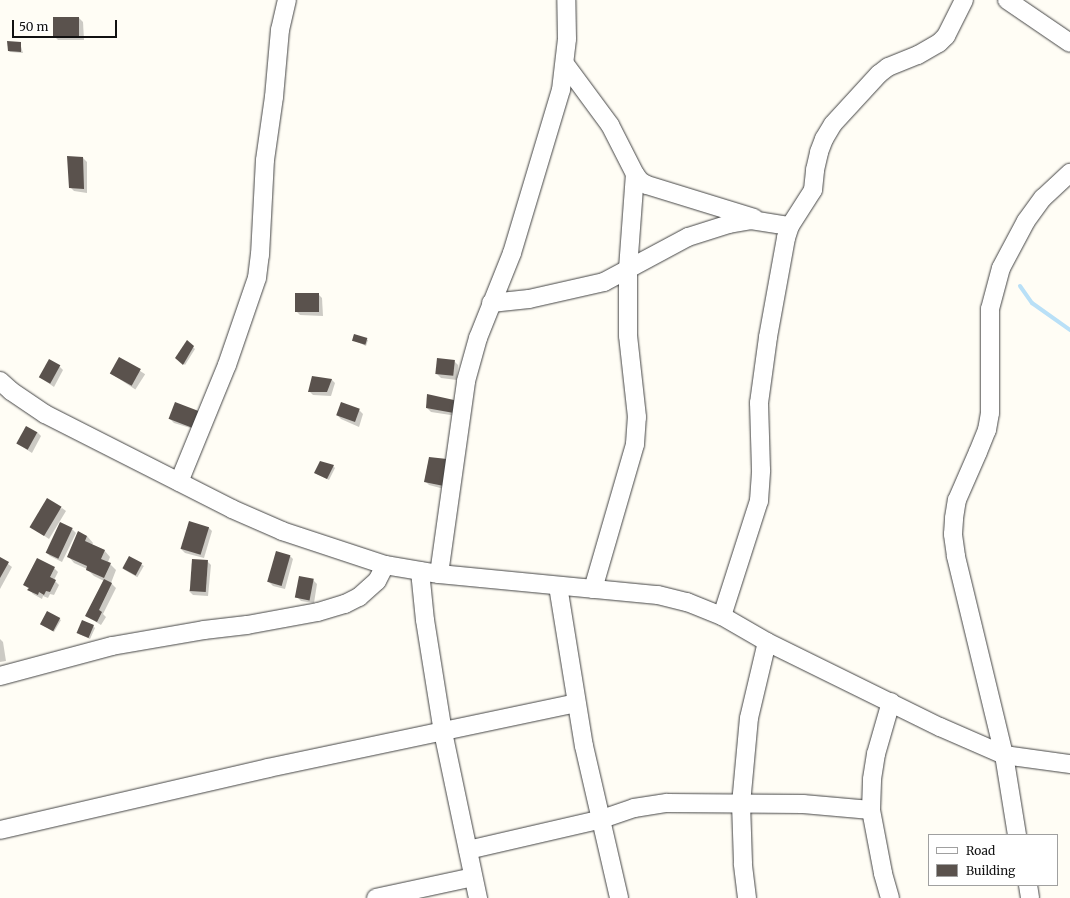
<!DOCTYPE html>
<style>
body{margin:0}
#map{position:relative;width:1070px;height:898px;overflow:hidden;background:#fffdf5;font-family:Merriweather,serif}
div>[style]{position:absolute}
.shadow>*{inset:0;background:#0003;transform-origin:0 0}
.stream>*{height:4px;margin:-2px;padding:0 2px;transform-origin:2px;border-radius:2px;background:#b9e0f7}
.building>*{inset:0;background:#5a524d;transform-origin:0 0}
.roads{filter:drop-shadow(0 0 1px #444) drop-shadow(0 0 1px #444)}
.minor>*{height:18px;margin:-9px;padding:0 9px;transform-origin:9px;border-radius:9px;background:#fff}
span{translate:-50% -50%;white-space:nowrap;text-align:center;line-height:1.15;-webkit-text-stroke:4px #fff;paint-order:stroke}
.legend{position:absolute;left:928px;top:834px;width:130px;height:52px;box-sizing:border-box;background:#fff;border:1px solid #a0a0a0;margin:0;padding:5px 7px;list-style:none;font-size:12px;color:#111}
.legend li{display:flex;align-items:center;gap:8px;height:20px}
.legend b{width:20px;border:1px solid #a0a0a0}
.scale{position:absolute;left:12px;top:20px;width:105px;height:18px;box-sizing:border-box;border:2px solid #111;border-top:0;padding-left:5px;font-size:12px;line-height:14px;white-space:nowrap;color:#111;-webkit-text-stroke:3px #fff;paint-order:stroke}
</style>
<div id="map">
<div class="shadow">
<div style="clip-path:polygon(54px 18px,79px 18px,83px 22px,84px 40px,58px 40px,54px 36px)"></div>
<div style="clip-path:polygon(20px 43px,23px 53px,10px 52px,9px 51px)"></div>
<div style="clip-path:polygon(83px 158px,87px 162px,87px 193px,74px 191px,70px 187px)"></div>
<div style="clip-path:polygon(318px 294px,322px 298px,323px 316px,300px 315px,296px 311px)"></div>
<div style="clip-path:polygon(366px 339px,368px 340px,366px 346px,353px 340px)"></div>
<div style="clip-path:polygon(187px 342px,195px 349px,185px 365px,177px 358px)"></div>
<div style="left:120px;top:358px;width:30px;height:18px;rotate:33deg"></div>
<div style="clip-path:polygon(454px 361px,458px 365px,457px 380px,441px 378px,437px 374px)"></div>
<div style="clip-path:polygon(59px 366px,63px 370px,54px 387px,41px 378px)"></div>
<div style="clip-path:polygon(331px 379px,335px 383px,331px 396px,313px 395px,309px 391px)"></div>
<div style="clip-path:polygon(454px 401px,458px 405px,457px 416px,431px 412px,427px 408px)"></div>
<div style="clip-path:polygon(359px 410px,363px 414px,359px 427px,341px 419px,337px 415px)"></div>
<div style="clip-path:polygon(201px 413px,200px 431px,174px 423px,170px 419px)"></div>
<div style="clip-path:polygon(37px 432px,41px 436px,32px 453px,18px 444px)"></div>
<div style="clip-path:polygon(430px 458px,448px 490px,429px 485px,425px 481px)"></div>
<div style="clip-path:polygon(333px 466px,335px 468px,329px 480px,315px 473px)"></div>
<div style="clip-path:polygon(62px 508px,66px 511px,49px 539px,31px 527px)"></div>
<div style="clip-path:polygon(208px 527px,212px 531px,204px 558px,185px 553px,181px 549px)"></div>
<div style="clip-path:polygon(72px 529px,76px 533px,62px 562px,50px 556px,46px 552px)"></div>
<div style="clip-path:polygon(78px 533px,87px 536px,93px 543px,92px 545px,104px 550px,110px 557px,108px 562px,116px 570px,111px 583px,116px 588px,103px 614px,106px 617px,101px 625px,86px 616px,104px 581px,94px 576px,87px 569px,74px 563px,68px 556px)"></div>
<div style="clip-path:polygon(289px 555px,293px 559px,285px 589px,273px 586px,269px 582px)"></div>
<div style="clip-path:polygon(0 558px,12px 567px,0 589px)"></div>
<div style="left:130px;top:558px;width:16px;height:13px;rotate:30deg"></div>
<div style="clip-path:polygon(207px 561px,211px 565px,208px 596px,193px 595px,189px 591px)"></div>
<div style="clip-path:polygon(54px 568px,58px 572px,54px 580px,59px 585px,54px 595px,50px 594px,48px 598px,43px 596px,42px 599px,33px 594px,25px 585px)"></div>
<div style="clip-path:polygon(313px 580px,317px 584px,314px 603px,301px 601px,297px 597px)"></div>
<div style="clip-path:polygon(59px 619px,61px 620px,54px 632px,41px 624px)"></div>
<div style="clip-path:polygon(93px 626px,95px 628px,90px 639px,79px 634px)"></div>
<div style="clip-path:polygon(0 639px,3px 642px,6px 661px,0 662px)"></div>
</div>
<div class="stream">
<div style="left:1020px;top:286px;width:21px;rotate:55deg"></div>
<div style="left:1032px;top:303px;width:47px;rotate:35.4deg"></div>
</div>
<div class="building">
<div style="left:53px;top:17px;width:26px;height:19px"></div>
<div style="clip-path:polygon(7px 41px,21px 42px,21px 52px,8px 51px)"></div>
<div style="clip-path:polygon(67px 156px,83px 157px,84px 189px,69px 188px)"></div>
<div style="left:319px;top:293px;width:19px;height:24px;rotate:90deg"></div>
<div style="left:354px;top:334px;width:14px;height:7px;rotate:17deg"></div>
<div style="clip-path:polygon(187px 340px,194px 346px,183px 365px,175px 358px)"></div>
<div style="left:119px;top:357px;width:25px;height:19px;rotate:29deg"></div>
<div style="left:437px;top:358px;width:18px;height:16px;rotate:6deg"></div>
<div style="left:49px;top:359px;width:13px;height:21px;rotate:29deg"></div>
<div style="clip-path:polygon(312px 376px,332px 379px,327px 392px,308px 392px)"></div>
<div style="clip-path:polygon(427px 394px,454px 400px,454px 413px,426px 408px)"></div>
<div style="left:175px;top:402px;width:28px;height:18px;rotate:21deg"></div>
<div style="left:341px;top:402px;width:20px;height:14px;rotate:20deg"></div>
<div style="left:26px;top:426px;width:13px;height:20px;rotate:29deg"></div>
<div style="clip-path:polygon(429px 457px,447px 459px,444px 486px,424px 482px)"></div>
<div style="clip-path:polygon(320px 461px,334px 465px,327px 479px,314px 473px)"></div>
<div style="left:47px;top:498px;width:17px;height:34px;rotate:31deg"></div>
<div style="left:189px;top:521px;width:21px;height:29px;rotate:17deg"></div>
<div style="left:60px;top:522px;width:14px;height:34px;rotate:25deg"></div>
<div style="clip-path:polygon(78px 531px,87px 536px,85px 541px,105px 550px,101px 559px,111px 563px,104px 578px,86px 570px,87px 566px,67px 557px)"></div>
<div style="left:276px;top:551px;width:15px;height:32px;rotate:16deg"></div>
<div style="left:129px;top:556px;width:15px;height:14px;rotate:28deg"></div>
<div style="clip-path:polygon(0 557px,9px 562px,0 578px)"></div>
<div style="clip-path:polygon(37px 558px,55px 567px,50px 577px,56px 580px,50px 592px,46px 591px,44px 595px,39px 592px,38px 595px,27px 590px,29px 588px,23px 585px)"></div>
<div style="left:192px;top:559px;width:16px;height:32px;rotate:4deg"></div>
<div style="left:299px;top:576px;width:15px;height:22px;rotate:11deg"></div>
<div style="clip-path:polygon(104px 579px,112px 583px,99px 610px,102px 612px,97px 622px,85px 616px)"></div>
<div style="left:47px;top:611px;width:15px;height:15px;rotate:28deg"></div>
<div style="left:82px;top:620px;width:13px;height:14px;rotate:23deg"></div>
</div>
<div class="roads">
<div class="minor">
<div style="left:1007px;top:0;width:76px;rotate:34.3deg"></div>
<div style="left:565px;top:64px;width:76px;rotate:53.6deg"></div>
<div style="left:610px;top:125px;width:55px;rotate:63deg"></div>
<div style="left:635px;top:174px;width:9px;rotate:54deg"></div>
<div style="left:640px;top:181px;width:8px;rotate:30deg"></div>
<div style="left:647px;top:185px;width:112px;rotate:17.1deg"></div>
<div style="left:491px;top:303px;width:38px;rotate:-6deg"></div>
<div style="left:529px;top:299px;width:77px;rotate:-12.8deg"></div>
<div style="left:604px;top:282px;width:95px;rotate:-28.2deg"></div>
<div style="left:688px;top:237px;width:43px;rotate:-17.6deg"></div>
<div style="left:729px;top:224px;width:22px;rotate:-10deg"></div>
<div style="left:751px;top:220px;width:39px;rotate:9deg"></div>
<div style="left:0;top:381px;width:15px;rotate:42deg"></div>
<div style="left:11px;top:391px;width:41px;rotate:34.1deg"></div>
<div style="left:45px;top:414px;width:210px;rotate:26.9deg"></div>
<div style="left:232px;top:509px;width:55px;rotate:23.7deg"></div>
<div style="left:282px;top:531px;width:108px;rotate:18.3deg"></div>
<div style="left:385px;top:565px;width:55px;rotate:9.5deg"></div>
<div style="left:439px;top:574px;width:220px;rotate:5.5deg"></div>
<div style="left:658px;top:595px;width:30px;rotate:14deg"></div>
<div style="left:687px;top:602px;width:38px;rotate:22deg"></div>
<div style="left:722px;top:616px;width:52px;rotate:30deg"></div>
<div style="left:767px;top:642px;width:193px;rotate:26.2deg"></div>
<div style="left:940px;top:727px;width:70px;rotate:23.6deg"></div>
<div style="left:1004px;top:755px;width:67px;rotate:7.8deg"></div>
<div style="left:179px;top:482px;width:126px;rotate:-67.7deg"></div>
<div style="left:227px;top:365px;width:92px;rotate:-71deg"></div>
<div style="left:257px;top:278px;width:23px;rotate:-83deg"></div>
<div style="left:260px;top:255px;width:95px;rotate:-87deg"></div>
<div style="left:265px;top:160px;width:64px;rotate:-81.9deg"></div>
<div style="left:274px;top:97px;width:67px;rotate:-84.9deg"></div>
<div style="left:280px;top:30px;width:31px;rotate:-77deg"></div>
<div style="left:420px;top:571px;width:49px;rotate:84.2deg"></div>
<div style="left:425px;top:620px;width:113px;rotate:80.9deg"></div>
<div style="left:443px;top:732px;width:170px;rotate:78.1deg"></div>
<div style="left:439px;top:574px;width:195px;rotate:-82deg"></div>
<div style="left:466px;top:381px;width:45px;rotate:-74.4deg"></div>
<div style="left:478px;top:338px;width:92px;rotate:-68.2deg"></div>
<div style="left:512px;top:253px;width:170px;rotate:-73.3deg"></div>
<div style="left:561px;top:90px;width:51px;rotate:-83.3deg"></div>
<div style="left:567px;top:39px;width:39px;rotate:-91deg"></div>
<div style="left:558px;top:586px;width:162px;rotate:80.8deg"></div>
<div style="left:584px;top:746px;width:156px;rotate:77deg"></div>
<div style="left:593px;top:589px;width:151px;rotate:-73.8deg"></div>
<div style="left:635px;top:444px;width:27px;rotate:-86deg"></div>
<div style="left:637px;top:417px;width:81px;rotate:-96.3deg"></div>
<div style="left:628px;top:336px;width:67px;rotate:-90deg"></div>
<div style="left:628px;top:269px;width:95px;rotate:-85.8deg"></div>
<div style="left:722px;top:616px;width:121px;rotate:-72.2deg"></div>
<div style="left:759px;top:501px;width:31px;rotate:-86deg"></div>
<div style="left:761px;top:470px;width:67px;rotate:-91.7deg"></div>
<div style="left:759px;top:403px;width:67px;rotate:-82.2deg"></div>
<div style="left:768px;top:337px;width:101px;rotate:-79.7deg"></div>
<div style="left:786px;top:238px;width:13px;rotate:-72deg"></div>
<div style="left:790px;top:226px;width:43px;rotate:-57.4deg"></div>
<div style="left:813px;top:190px;width:20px;rotate:-84deg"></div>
<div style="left:815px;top:170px;width:18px;rotate:-77deg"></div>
<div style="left:819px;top:152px;width:14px;rotate:-69deg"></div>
<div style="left:824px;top:139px;width:17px;rotate:-59deg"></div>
<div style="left:833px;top:124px;width:68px;rotate:-47.4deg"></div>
<div style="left:879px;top:74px;width:11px;rotate:-38deg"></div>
<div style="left:888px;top:67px;width:32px;rotate:-22deg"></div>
<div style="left:918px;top:55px;width:24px;rotate:-30deg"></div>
<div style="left:939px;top:43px;width:10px;rotate:-45deg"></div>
<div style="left:946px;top:36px;width:40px;rotate:-63.4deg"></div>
<div style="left:0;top:676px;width:116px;rotate:-15deg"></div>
<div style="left:112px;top:646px;width:93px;rotate:-9.9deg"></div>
<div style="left:204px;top:630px;width:43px;rotate:-6.6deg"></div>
<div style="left:247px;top:625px;width:72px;rotate:-10.4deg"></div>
<div style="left:318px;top:612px;width:28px;rotate:-17deg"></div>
<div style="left:345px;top:604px;width:16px;rotate:-27deg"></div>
<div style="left:359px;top:597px;width:24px;rotate:-42deg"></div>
<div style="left:377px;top:581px;width:18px;rotate:-63deg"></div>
<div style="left:0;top:830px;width:275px;rotate:-13deg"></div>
<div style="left:268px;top:768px;width:315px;rotate:-11.9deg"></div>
<div style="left:1017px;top:835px;width:81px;rotate:-99.2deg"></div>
<div style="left:1004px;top:755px;width:205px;rotate:-103.6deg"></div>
<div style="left:956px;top:556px;width:22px;rotate:-98deg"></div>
<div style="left:953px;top:534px;width:16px;rotate:-86deg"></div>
<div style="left:954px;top:518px;width:18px;rotate:-81deg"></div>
<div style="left:957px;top:500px;width:52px;rotate:-66.4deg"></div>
<div style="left:978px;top:452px;width:24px;rotate:-68deg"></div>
<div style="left:987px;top:430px;width:17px;rotate:-80deg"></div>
<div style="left:990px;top:413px;width:104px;rotate:-90deg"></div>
<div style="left:990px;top:309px;width:42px;rotate:-75deg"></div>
<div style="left:1001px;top:268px;width:53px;rotate:-62deg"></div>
<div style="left:1026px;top:221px;width:29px;rotate:-54deg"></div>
<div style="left:1043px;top:198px;width:37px;rotate:-43deg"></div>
<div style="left:468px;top:850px;width:138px;rotate:-13deg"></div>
<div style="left:602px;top:819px;width:34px;rotate:-19deg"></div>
<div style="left:634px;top:808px;width:33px;rotate:-9deg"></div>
<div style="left:667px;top:803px;width:136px;rotate:0.4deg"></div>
<div style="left:803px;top:804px;width:68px;rotate:5deg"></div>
<div style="left:1028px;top:885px;width:13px;rotate:81deg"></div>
<div style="left:376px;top:898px;width:99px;rotate:-12.2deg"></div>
<div style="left:747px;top:898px;width:35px;rotate:-97deg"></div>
<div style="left:743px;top:863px;width:59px;rotate:-91.9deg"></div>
<div style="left:741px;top:804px;width:86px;rotate:-84.7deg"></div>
<div style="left:749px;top:718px;width:78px;rotate:-76.7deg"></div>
<div style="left:890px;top:898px;width:26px;rotate:-106deg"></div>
<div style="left:883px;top:873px;width:64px;rotate:-100.8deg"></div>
<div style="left:871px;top:810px;width:31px;rotate:-88deg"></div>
<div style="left:872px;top:779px;width:25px;rotate:-81deg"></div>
<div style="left:876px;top:754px;width:54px;rotate:-73.9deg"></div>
</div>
</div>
<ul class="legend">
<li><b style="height:5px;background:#fff"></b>Road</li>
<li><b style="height:11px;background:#5a524d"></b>Building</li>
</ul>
<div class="scale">50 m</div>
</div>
